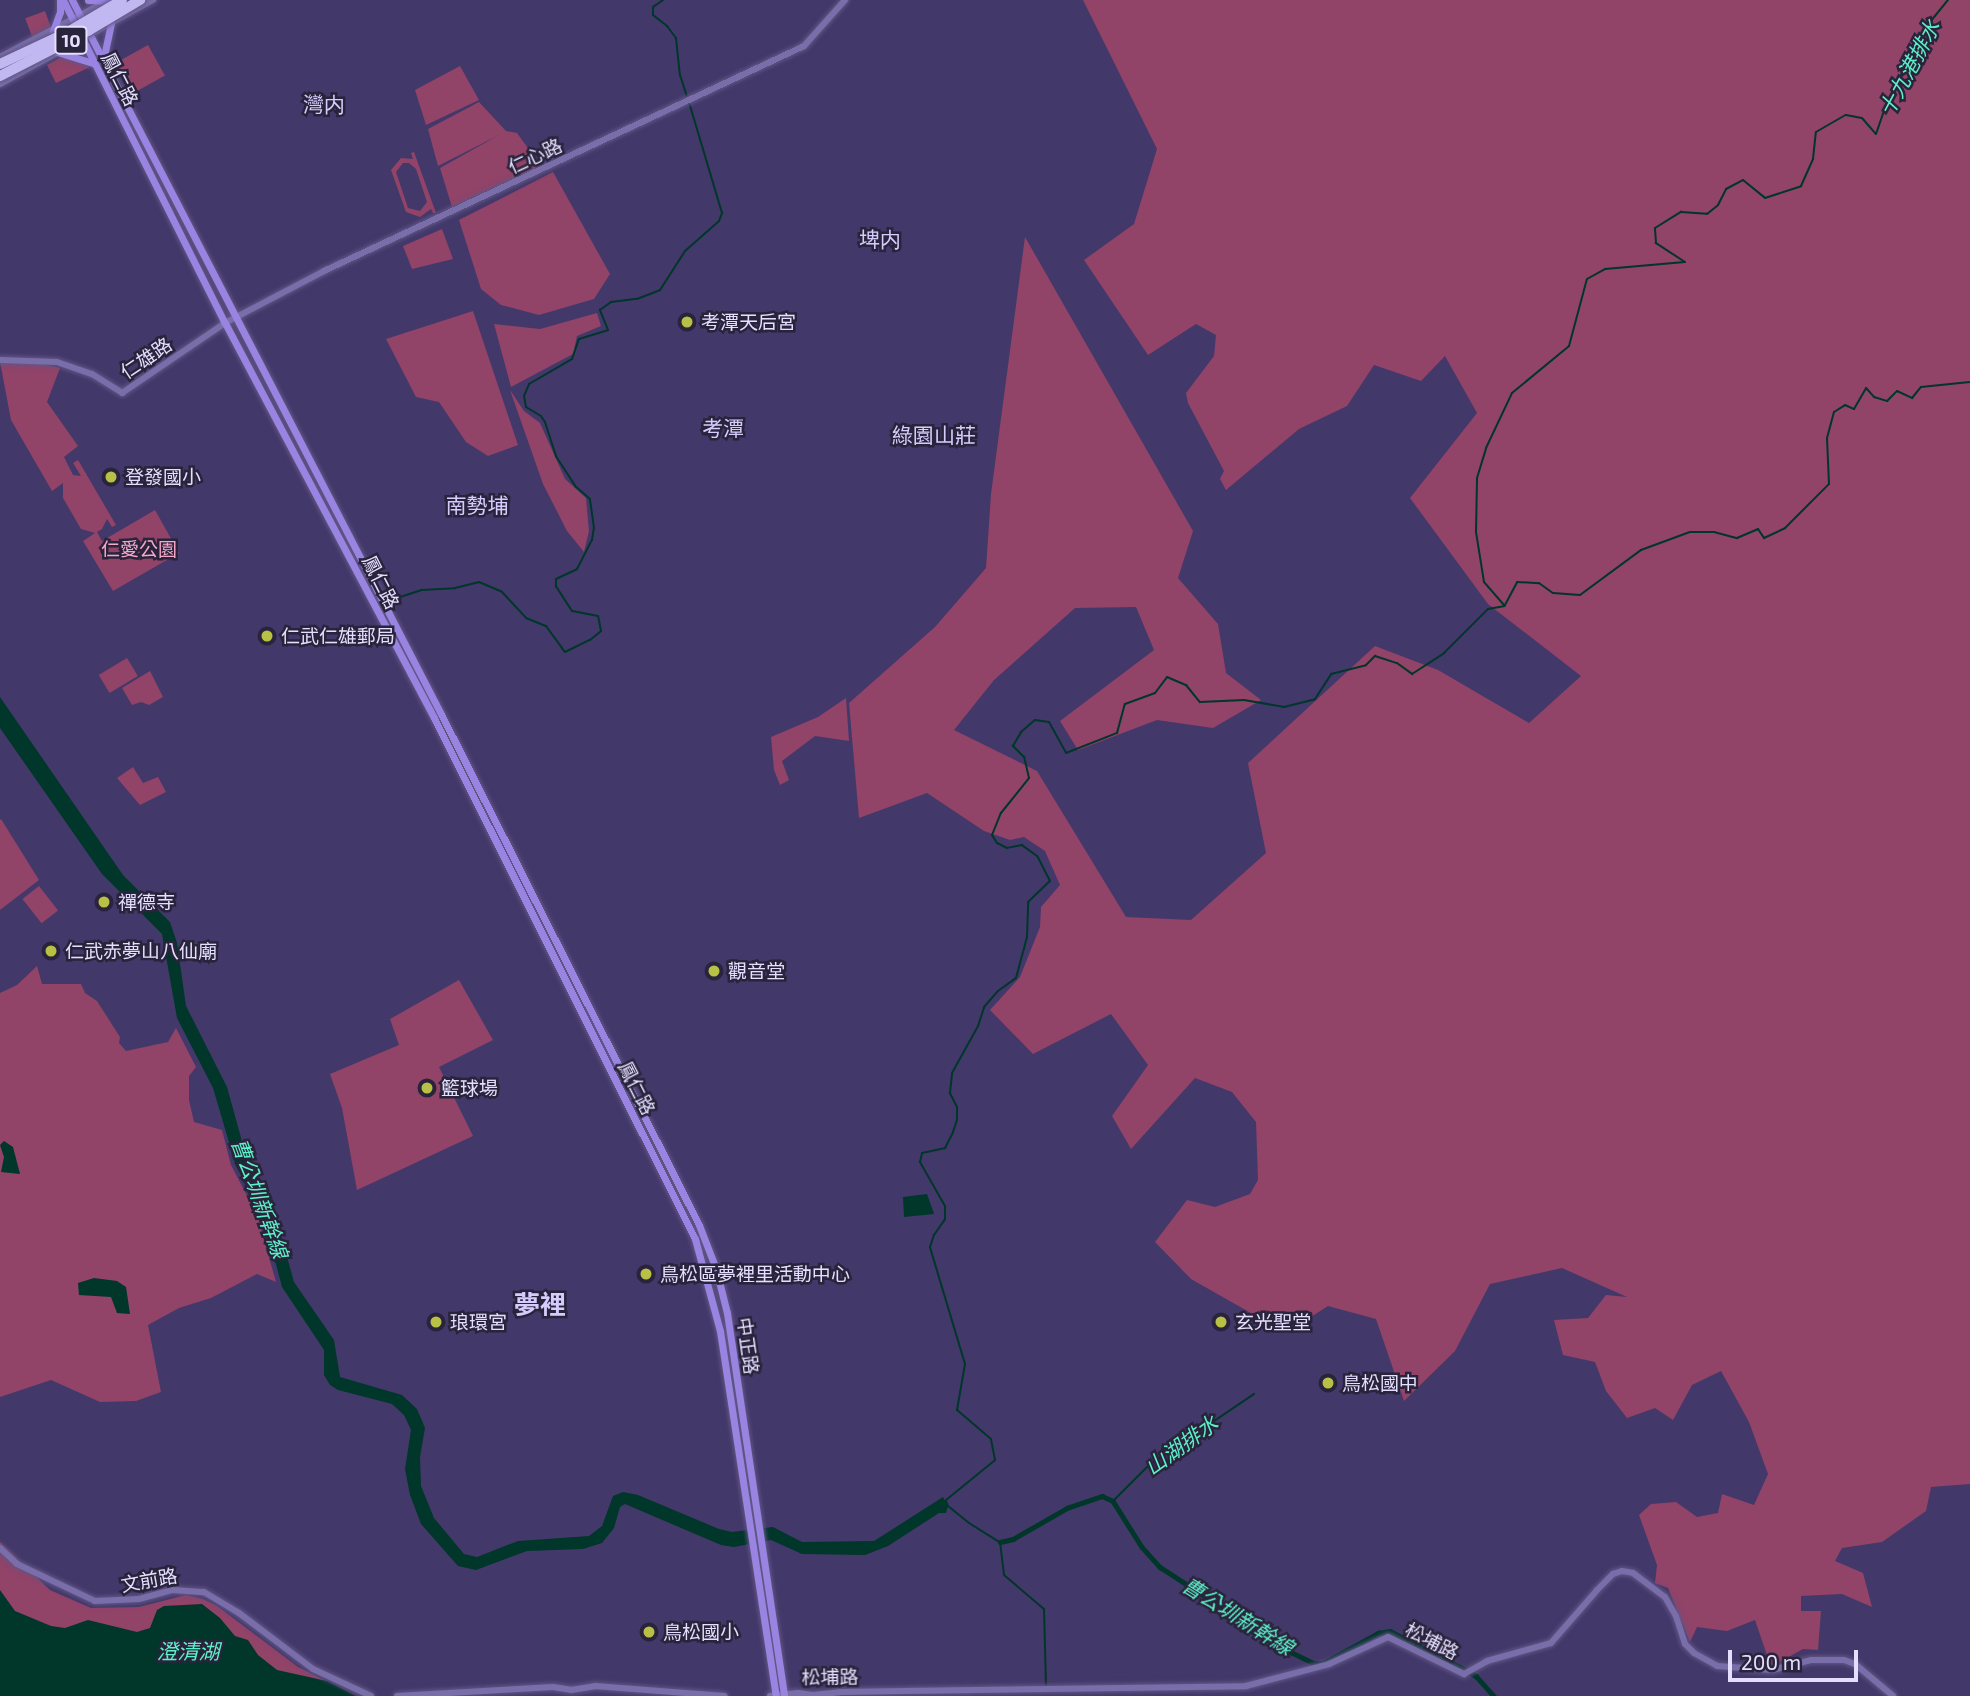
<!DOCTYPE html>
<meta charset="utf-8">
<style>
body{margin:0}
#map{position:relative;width:1970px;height:1696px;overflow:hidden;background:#43386a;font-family:"Exo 2","Noto Sans TC",sans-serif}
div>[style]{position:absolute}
.green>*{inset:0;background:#914368;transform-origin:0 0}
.water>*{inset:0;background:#01362a}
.stream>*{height:2px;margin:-1px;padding:0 1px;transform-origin:1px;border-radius:1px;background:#01362a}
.canal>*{height:4.5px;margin:-2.25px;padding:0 2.25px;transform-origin:2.25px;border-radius:2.25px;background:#01362a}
.roads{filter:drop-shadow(0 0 2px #605685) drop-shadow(0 0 2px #605685)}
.tertiary>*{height:6px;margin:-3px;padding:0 3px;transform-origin:3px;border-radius:3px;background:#796ea9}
.secondary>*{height:7px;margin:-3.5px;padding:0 3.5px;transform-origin:3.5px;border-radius:3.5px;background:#9984e2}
.bridges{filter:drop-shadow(0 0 2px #605685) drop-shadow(0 0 2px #605685)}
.motorway-bridge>*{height:10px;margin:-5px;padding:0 5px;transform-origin:5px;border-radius:5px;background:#c2b8f1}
.dots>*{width:19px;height:19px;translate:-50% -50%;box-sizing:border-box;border:4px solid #29243b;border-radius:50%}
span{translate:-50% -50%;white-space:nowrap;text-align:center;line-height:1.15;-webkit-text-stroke:5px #29243b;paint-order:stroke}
.shield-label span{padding:2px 5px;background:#29243b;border:2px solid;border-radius:5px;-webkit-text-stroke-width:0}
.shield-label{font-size:18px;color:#e4dffe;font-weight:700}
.street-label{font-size:19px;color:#e4dffe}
.poi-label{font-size:19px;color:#e4dffe}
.left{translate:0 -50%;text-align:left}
.park-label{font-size:19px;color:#f7a7c9}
.water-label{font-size:21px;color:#5df0c9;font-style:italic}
.neighbourhood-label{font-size:21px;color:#d4ccfc}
.district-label{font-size:26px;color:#d4ccfc;font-weight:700}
.scale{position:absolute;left:1728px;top:1650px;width:130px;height:32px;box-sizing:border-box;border:4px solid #e4dffe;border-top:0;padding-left:9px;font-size:21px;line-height:24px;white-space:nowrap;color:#e4dffe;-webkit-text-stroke:5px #29243b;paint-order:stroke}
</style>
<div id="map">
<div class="green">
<div style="clip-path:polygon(1083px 0,1970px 0,1970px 1484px,1931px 1487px,1926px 1511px,1882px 1542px,1842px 1548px,1835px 1561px,1863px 1573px,1872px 1607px,1842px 1594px,1801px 1596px,1801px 1611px,1821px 1611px,1818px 1650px,1803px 1649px,1771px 1667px,1755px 1620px,1727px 1631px,1697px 1627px,1690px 1642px,1668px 1588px,1655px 1583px,1657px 1565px,1639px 1515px,1651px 1504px,1676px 1502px,1697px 1517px,1718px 1513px,1722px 1494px,1754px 1505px,1768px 1474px,1749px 1422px,1721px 1371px,1692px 1385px,1673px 1420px,1655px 1408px,1627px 1418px,1606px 1391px,1595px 1362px,1563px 1355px,1554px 1320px,1588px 1318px,1606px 1295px,1627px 1297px,1562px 1268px,1490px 1284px,1455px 1351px,1404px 1401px,1376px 1319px,1328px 1306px,1286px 1333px,1191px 1279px,1155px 1242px,1187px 1200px,1215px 1207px,1250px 1194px,1258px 1180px,1256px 1122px,1232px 1092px,1195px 1078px,1131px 1149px,1112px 1116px,1148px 1065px,1111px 1014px,1033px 1054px,990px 1010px,1020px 977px,1040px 927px,1041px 907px,1060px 885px,1045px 851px,1024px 837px,1010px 840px,984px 831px,927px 793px,859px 818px,849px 703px,935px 627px,986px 568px,991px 494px,1025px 237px,1193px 531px,1178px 578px,1218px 624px,1226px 673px,1261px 700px,1213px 728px,1157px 720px,1078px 750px,1060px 721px,1154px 650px,1136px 607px,1075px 608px,994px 680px,954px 730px,1037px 771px,1126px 917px,1191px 920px,1266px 853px,1248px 763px,1375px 646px,1438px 670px,1529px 723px,1581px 676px,1488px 604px,1410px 498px,1477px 413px,1445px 356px,1421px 381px,1374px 365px,1347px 406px,1299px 429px,1226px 490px,1220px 479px,1224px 471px,1188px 403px,1186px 393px,1214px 356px,1216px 335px,1196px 324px,1148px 355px,1084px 260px,1134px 224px,1157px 149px)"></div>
<div style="left:45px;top:11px;width:20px;height:21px;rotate:70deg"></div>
<div style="left:148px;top:45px;width:35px;height:38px;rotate:61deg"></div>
<div style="clip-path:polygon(60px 58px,74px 58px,90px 67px,56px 83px,47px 65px)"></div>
<div style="clip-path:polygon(460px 66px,479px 100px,426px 125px,415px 90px)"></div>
<div style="clip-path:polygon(479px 102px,506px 131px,517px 133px,541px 166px,452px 207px,440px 168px,499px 135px,438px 166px,428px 129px)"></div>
<div style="clip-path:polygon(evenodd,414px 152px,436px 213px,433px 213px,431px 209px,420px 217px,406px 212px,391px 170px,401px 158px,413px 159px,411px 153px,414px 152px,403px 163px,409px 163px,416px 169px,427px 202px,420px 211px,408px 208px,396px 172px,403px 163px)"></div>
<div style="clip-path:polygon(553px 172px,610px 274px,594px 299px,539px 315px,501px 305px,481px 289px,459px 220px)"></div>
<div style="clip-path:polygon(442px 229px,453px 259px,412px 269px,403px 246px)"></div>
<div style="clip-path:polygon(473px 311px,518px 445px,488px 456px,466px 442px,439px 402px,416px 397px,386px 339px)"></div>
<div style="clip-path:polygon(597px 313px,601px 326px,577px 336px,573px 354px,511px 387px,494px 324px,540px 329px)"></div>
<div style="clip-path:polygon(0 362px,34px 362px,60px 368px,47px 402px,78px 446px,64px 457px,73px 475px,81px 476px,73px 463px,78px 460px,116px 525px,112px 527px,107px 519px,102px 529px,97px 532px,102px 541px,155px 510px,179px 553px,113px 591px,83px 541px,95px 533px,81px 529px,63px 498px,63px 483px,52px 491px,11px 420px)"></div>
<div style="clip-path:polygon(510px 390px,524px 411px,540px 423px,565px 479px,586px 498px,589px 531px,584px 552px,567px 531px,543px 484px)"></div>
<div style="left:127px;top:658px;width:21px;height:33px;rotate:59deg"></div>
<div style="clip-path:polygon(150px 671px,163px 697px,149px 705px,141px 702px,132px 705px,122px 688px)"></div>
<div style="clip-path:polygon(846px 698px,849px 741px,815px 736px,782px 761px,789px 780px,780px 785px,774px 770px,771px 737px,818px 717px)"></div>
<div style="clip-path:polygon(133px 767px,143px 783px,158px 777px,166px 792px,140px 805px,117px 778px)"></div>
<div style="clip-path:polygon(1px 819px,39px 880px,0 910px,0 820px)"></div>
<div style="left:39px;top:886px;width:31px;height:21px;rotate:52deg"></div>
<div style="clip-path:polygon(37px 966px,42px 984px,81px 984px,85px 993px,97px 1001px,120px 1037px,119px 1043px,126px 1051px,168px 1042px,176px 1028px,196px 1067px,189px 1076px,189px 1100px,194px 1122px,222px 1130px,231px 1165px,257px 1215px,276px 1282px,257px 1274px,211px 1298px,179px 1308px,148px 1325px,161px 1392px,136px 1401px,100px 1402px,51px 1380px,0 1397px,0 993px,17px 985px)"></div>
<div style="clip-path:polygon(459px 980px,493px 1040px,439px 1067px,473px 1136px,357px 1190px,342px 1108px,330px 1074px,399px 1045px,390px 1019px)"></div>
<div style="clip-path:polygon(0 1542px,50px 1590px,91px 1608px,139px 1607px,186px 1595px,203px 1599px,217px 1606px,298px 1667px,356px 1696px,0 1696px)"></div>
</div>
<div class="water">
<div style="clip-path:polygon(0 697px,123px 875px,170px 922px,177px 943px,186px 1006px,227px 1087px,248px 1163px,274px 1210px,294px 1282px,334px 1340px,340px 1377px,402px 1395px,417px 1409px,425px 1428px,420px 1457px,421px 1486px,434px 1518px,464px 1554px,477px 1557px,518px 1541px,589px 1536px,602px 1526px,613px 1496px,623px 1492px,638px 1495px,719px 1529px,732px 1532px,773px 1527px,802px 1542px,874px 1541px,943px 1497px,948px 1506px,946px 1513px,939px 1513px,888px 1546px,865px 1555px,802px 1554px,771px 1540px,734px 1547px,721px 1545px,625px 1504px,620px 1507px,614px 1528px,602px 1543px,583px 1549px,527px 1551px,476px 1570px,458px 1566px,421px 1524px,410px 1495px,405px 1469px,411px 1430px,404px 1415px,392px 1404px,338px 1390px,330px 1385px,324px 1375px,324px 1350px,282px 1287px,264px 1219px,236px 1166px,213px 1088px,177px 1018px,162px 934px,102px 874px,0 728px)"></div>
<div style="clip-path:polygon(4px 1141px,13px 1147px,20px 1174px,1px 1172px,4px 1157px,0 1145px)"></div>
<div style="clip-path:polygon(927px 1194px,934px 1214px,904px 1217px,903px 1197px)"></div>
<div style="clip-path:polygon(94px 1278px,117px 1281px,126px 1287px,130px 1314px,117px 1313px,111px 1297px,79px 1295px,78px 1283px)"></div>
<div style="clip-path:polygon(0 1590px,15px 1611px,51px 1626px,65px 1628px,88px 1620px,137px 1632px,150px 1628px,157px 1610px,164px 1606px,202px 1604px,220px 1618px,235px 1636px,248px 1640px,258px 1655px,277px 1670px,327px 1681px,356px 1696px,0 1696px)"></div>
</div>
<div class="stream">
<div style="left:663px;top:0;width:12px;rotate:145deg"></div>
<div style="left:653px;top:7px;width:8px;rotate:90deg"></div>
<div style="left:653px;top:15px;width:18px;rotate:38deg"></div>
<div style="left:667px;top:26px;width:15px;rotate:53deg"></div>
<div style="left:676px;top:38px;width:37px;rotate:84deg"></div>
<div style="left:680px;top:75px;width:22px;rotate:72deg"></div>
<div style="left:391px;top:600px;width:33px;rotate:-18deg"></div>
<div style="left:422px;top:590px;width:33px;rotate:-3deg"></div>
<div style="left:455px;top:588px;width:25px;rotate:-14deg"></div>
<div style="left:479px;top:582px;width:25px;rotate:23deg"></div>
<div style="left:502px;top:592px;width:35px;rotate:47deg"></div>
<div style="left:526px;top:618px;width:22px;rotate:22deg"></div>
<div style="left:546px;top:626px;width:32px;rotate:54deg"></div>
<div style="left:565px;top:652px;width:28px;rotate:-26deg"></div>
<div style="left:590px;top:640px;width:14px;rotate:-39deg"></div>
<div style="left:601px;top:631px;width:15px;rotate:-101deg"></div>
<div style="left:598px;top:616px;width:26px;rotate:-169deg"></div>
<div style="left:572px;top:611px;width:30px;rotate:-123deg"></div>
<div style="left:556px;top:586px;width:7px;rotate:-90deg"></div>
<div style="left:556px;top:579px;width:23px;rotate:-25deg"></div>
<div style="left:577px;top:569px;width:33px;rotate:-63deg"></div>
<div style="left:592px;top:540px;width:12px;rotate:-81deg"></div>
<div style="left:594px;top:528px;width:29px;rotate:-98deg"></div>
<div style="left:590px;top:499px;width:18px;rotate:-139deg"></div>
<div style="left:576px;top:487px;width:37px;rotate:-123deg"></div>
<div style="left:556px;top:456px;width:36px;rotate:-108deg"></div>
<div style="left:545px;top:422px;width:7px;rotate:-124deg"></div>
<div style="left:541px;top:416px;width:17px;rotate:-149deg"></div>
<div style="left:526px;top:407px;width:11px;rotate:-100deg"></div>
<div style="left:524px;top:396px;width:13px;rotate:-67deg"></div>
<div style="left:529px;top:384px;width:50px;rotate:-30.2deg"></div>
<div style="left:572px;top:359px;width:21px;rotate:-71deg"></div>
<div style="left:579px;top:339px;width:30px;rotate:-17deg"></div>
<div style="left:608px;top:330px;width:22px;rotate:-112deg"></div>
<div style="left:600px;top:310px;width:14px;rotate:-36deg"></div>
<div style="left:611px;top:302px;width:26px;rotate:-7deg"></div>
<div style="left:637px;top:299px;width:25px;rotate:-21deg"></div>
<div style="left:660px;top:290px;width:46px;rotate:-57.3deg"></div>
<div style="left:685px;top:251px;width:45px;rotate:-41.4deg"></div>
<div style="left:719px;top:221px;width:9px;rotate:-69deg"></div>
<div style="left:722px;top:213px;width:116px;rotate:-106.6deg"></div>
<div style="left:1504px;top:605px;width:30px;rotate:-131deg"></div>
<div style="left:1484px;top:582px;width:51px;rotate:-99.1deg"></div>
<div style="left:1476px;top:532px;width:54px;rotate:-88.9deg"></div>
<div style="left:1477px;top:478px;width:31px;rotate:-73deg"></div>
<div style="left:1486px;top:448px;width:61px;rotate:-64.7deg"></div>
<div style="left:1512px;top:393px;width:74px;rotate:-39.5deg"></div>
<div style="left:1569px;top:346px;width:69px;rotate:-75deg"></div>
<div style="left:1587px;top:279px;width:21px;rotate:-29deg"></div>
<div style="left:1605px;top:269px;width:80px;rotate:-5deg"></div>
<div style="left:1685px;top:262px;width:35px;rotate:-147deg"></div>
<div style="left:1656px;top:243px;width:15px;rotate:-94deg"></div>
<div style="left:1655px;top:228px;width:31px;rotate:-32deg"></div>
<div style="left:1681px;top:212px;width:26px;rotate:4deg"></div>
<div style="left:1707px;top:214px;width:14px;rotate:-39deg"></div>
<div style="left:1718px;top:205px;width:18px;rotate:-63deg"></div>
<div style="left:1726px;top:189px;width:19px;rotate:-28deg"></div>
<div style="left:1743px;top:180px;width:28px;rotate:39deg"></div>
<div style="left:1765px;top:198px;width:38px;rotate:-18deg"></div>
<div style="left:1801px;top:186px;width:30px;rotate:-66deg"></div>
<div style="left:1813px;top:159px;width:27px;rotate:-84deg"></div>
<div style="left:1816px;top:132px;width:34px;rotate:-30deg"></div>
<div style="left:1846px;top:115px;width:16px;rotate:11deg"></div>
<div style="left:1862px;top:118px;width:21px;rotate:49deg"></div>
<div style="left:1876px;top:134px;width:34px;rotate:-71deg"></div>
<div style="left:1887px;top:102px;width:85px;rotate:-62.5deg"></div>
<div style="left:1926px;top:27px;width:35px;rotate:-51deg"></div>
<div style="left:1505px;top:605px;width:26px;rotate:-62deg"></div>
<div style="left:1517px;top:582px;width:22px;rotate:3deg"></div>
<div style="left:1539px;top:583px;width:17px;rotate:36deg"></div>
<div style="left:1553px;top:593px;width:27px;rotate:4deg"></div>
<div style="left:1580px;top:595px;width:76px;rotate:-36.4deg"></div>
<div style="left:1641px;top:550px;width:52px;rotate:-20.2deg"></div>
<div style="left:1690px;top:532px;width:24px"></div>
<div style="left:1714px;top:532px;width:24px;rotate:15deg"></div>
<div style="left:1737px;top:538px;width:23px;rotate:-23deg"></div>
<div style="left:1758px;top:529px;width:11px;rotate:56deg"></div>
<div style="left:1764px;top:538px;width:23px;rotate:-25deg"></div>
<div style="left:1785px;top:528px;width:62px;rotate:-45deg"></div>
<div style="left:1829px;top:484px;width:46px;rotate:-92.5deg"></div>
<div style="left:1827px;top:438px;width:27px;rotate:-75deg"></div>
<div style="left:1834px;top:412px;width:13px;rotate:-32deg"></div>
<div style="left:1845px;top:405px;width:10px;rotate:24deg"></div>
<div style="left:1854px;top:409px;width:24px;rotate:-60deg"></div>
<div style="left:1866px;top:388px;width:12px;rotate:48deg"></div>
<div style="left:1874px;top:397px;width:14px;rotate:17deg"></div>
<div style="left:1887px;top:401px;width:14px;rotate:-45deg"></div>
<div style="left:1897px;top:391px;width:17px;rotate:25deg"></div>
<div style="left:1912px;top:398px;width:14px;rotate:-51deg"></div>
<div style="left:1921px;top:387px;width:49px;rotate:-5.8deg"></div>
<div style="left:946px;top:1500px;width:63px;rotate:-39.2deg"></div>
<div style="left:995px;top:1460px;width:21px;rotate:-101deg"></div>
<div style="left:991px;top:1439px;width:45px;rotate:-139.5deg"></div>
<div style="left:957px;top:1410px;width:47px;rotate:-80.1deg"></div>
<div style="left:965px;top:1364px;width:122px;rotate:-106.7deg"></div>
<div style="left:930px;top:1247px;width:13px;rotate:-72deg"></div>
<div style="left:934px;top:1235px;width:19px;rotate:-55deg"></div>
<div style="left:945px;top:1219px;width:13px;rotate:-90deg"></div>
<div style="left:945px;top:1206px;width:51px;rotate:-119.6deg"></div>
<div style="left:920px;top:1162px;width:9px;rotate:-77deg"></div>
<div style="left:922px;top:1153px;width:24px;rotate:-12deg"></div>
<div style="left:945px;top:1148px;width:18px;rotate:-63deg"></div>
<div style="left:953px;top:1132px;width:13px;rotate:-72deg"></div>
<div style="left:957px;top:1120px;width:13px;rotate:-90deg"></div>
<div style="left:957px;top:1107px;width:16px;rotate:-117deg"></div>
<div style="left:950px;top:1093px;width:20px;rotate:-84deg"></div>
<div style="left:952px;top:1073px;width:54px;rotate:-61deg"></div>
<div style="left:978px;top:1026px;width:20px;rotate:-72deg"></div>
<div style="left:984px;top:1007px;width:21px;rotate:-49deg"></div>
<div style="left:998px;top:991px;width:22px;rotate:-36deg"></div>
<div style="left:1016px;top:978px;width:42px;rotate:-75deg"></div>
<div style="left:1027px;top:937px;width:35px;rotate:-88deg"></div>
<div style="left:1028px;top:902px;width:30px;rotate:-44deg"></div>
<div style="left:1050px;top:881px;width:28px;rotate:-117deg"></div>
<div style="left:1037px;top:856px;width:19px;rotate:-144deg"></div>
<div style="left:1022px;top:845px;width:15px;rotate:169deg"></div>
<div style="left:1007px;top:848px;width:11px;rotate:-153deg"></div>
<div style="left:997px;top:843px;width:9px;rotate:-122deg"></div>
<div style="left:992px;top:835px;width:24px;rotate:-68deg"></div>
<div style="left:1001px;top:813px;width:45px;rotate:-51.3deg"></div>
<div style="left:1029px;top:778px;width:22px;rotate:-103deg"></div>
<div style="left:1024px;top:757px;width:16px;rotate:-135deg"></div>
<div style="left:1013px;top:746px;width:16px;rotate:-60deg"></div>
<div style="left:1021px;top:732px;width:18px;rotate:-41deg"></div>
<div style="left:1035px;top:720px;width:14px;rotate:8deg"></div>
<div style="left:1049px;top:722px;width:35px;rotate:61deg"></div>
<div style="left:1066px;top:753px;width:55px;rotate:-21.4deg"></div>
<div style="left:1117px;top:733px;width:30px;rotate:-75deg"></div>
<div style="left:1125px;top:704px;width:32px;rotate:-20deg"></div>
<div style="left:1155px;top:693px;width:20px;rotate:-53deg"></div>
<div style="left:1167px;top:677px;width:21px;rotate:23deg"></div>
<div style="left:1186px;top:685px;width:22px;rotate:51deg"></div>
<div style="left:1200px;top:702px;width:44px;rotate:-2.6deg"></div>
<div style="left:1244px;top:700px;width:41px;rotate:9.9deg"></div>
<div style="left:1284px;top:707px;width:32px;rotate:-14deg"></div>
<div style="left:1315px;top:699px;width:30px;rotate:-57deg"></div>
<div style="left:1331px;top:674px;width:36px;rotate:-14deg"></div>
<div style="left:1366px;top:665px;width:13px;rotate:-45deg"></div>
<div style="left:1375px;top:656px;width:23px;rotate:18deg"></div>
<div style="left:1397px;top:663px;width:19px;rotate:36deg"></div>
<div style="left:1412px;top:674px;width:38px;rotate:-33deg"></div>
<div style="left:1444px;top:653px;width:62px;rotate:-45deg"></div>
<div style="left:1488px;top:609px;width:17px;rotate:-10deg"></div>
<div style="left:946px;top:1501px;width:5px;rotate:68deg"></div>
<div style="left:948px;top:1506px;width:27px;rotate:39deg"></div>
<div style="left:969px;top:1523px;width:36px;rotate:32deg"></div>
<div style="left:1000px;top:1542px;width:33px;rotate:83deg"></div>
<div style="left:1004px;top:1575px;width:52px;rotate:40.4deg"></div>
<div style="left:1044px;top:1609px;width:76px;rotate:88.5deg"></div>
<div style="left:1113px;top:1501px;width:51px;rotate:-45deg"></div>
<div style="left:1149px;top:1465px;width:127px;rotate:-34.1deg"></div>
</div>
<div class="canal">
<div style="left:1000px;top:1542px;width:13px;rotate:-13deg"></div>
<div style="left:1013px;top:1539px;width:62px;rotate:-29.9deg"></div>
<div style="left:1067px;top:1508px;width:37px;rotate:-19deg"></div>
<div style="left:1102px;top:1496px;width:12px;rotate:24deg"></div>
<div style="left:1113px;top:1501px;width:54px;rotate:57.8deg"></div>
<div style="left:1142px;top:1547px;width:27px;rotate:48deg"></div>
<div style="left:1160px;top:1567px;width:156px;rotate:33deg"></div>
<div style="left:1291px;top:1652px;width:25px;rotate:26deg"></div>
<div style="left:1314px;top:1663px;width:9px"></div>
<div style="left:1323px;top:1663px;width:63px;rotate:-28.6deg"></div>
<div style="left:1378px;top:1633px;width:12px;rotate:-9deg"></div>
<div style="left:1390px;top:1631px;width:83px;rotate:27.2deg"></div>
<div style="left:1464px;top:1669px;width:14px;rotate:30deg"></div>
<div style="left:1476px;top:1676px;width:27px;rotate:48deg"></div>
</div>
<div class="roads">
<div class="tertiary">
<div style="left:0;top:57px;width:121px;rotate:-27.6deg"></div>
<div style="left:0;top:84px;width:175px;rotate:-28.8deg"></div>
<div style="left:0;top:360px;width:57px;rotate:2deg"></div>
<div style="left:57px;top:362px;width:37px;rotate:19deg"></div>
<div style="left:92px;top:374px;width:36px;rotate:32deg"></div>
<div style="left:122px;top:393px;width:125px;rotate:-34.2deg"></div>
<div style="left:225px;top:323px;width:112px;rotate:-27.7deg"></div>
<div style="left:324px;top:271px;width:530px;rotate:-25.11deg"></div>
<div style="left:804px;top:46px;width:62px;rotate:-48.3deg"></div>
<div style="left:0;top:1548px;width:23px;rotate:43deg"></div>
<div style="left:17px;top:1564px;width:86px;rotate:25.4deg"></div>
<div style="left:95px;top:1601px;width:44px;rotate:-2.6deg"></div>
<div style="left:139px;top:1599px;width:35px;rotate:-15deg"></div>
<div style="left:173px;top:1590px;width:31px;rotate:4deg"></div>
<div style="left:204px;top:1592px;width:41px;rotate:31deg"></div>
<div style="left:239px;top:1613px;width:93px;rotate:37.1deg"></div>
<div style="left:313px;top:1669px;width:64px;rotate:25deg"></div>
<div style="left:397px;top:1696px;width:156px;rotate:-3.3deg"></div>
<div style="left:553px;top:1687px;width:18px;rotate:9deg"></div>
<div style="left:571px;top:1690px;width:24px;rotate:-9deg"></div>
<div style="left:595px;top:1686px;width:130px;rotate:4.4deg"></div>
<div style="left:770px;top:1696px;width:28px;rotate:-6deg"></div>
<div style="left:798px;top:1693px;width:15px;rotate:8deg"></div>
<div style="left:813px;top:1695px;width:27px;rotate:-6deg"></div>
<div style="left:840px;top:1692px;width:406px;rotate:-0.8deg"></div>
<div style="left:1246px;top:1686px;width:86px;rotate:-14.8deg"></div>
<div style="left:1329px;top:1664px;width:65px;rotate:-24.6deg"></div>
<div style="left:1388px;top:1637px;width:85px;rotate:26deg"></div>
<div style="left:1464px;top:1674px;width:26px;rotate:-29deg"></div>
<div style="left:1487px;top:1661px;width:66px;rotate:-15.7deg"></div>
<div style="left:1551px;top:1643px;width:70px;rotate:-49deg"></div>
<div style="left:1597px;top:1590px;width:23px;rotate:-45deg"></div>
<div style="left:1613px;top:1574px;width:9px;rotate:-18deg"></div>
<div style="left:1622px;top:1571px;width:11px;rotate:10deg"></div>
<div style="left:1633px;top:1573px;width:40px;rotate:37deg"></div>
<div style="left:1665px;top:1597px;width:22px;rotate:60deg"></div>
<div style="left:1676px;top:1616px;width:29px;rotate:72deg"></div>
<div style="left:1685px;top:1644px;width:13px;rotate:45deg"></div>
<div style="left:1694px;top:1653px;width:26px;rotate:29deg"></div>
<div style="left:1717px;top:1666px;width:55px;rotate:4.2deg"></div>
<div style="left:1772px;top:1670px;width:40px;rotate:-14.4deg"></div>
<div style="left:1811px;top:1660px;width:33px"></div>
<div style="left:1844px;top:1660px;width:12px;rotate:20deg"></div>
<div style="left:1855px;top:1664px;width:50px;rotate:40.1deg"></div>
</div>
<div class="secondary">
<div style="left:63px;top:0;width:361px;rotate:63.4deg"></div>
<div style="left:225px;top:323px;width:447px;rotate:62.1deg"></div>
<div style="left:434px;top:718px;width:583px;rotate:63.39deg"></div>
<div style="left:695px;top:1239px;width:95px;rotate:74.8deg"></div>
<div style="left:720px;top:1331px;width:369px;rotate:81.3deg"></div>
<div style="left:72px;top:0;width:804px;rotate:62.67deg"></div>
<div style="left:441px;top:714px;width:572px;rotate:63.21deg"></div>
<div style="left:699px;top:1225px;width:47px;rotate:68.9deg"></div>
<div style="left:716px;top:1269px;width:45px;rotate:76deg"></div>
<div style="left:727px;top:1313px;width:387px;rotate:81.5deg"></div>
<div style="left:88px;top:0;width:19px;rotate:3deg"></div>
<div style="left:53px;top:31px;width:20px;rotate:-70deg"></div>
<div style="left:60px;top:12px;width:12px;rotate:-90deg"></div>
<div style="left:57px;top:52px;width:38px;rotate:17deg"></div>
<div style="left:103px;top:61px;width:38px;rotate:-78deg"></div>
<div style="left:0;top:73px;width:40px;rotate:-29.7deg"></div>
</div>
</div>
<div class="bridges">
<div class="motorway-bridge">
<div style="left:0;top:64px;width:73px;rotate:-25.2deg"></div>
<div style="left:66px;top:33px;width:65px;rotate:-30.5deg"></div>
<div style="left:0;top:76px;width:99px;rotate:-27.1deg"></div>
<div style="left:88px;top:31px;width:61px;rotate:-30.8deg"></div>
</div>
</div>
<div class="dots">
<div style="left:687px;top:322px;background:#b9c046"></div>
<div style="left:111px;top:477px;background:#b9c046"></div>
<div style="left:267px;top:636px;background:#b9c046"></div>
<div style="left:104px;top:902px;background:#b9c046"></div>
<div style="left:51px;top:951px;background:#b9c046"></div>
<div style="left:714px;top:971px;background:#b9c046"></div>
<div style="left:427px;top:1088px;background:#b9c046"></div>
<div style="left:646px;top:1274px;background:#b9c046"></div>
<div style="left:436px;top:1322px;background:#b9c046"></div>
<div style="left:1221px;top:1322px;background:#b9c046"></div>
<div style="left:1328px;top:1383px;background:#b9c046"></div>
<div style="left:649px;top:1632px;background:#b9c046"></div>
</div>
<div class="shield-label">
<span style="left:71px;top:40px">10</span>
</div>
<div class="street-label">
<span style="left:120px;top:79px;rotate:63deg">鳳仁路</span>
<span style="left:535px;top:156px;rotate:-25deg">仁心路</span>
<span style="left:146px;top:358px;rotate:-34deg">仁雄路</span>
<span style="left:381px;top:582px;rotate:63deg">鳳仁路</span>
<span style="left:637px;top:1088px;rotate:63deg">鳳仁路</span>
<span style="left:748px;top:1346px;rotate:82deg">中正路</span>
<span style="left:149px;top:1580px;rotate:-10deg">文前路</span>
<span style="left:1432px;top:1641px;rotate:27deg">松埔路</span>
<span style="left:830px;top:1677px;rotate:-1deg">松埔路</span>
</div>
<div class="poi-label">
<span class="left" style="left:701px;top:322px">考潭天后宮</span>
<span class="left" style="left:125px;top:477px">登發國小</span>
<span class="left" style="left:281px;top:636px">仁武仁雄郵局</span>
<span class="left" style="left:118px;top:902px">禪德寺</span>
<span class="left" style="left:65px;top:951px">仁武赤夢山八仙廟</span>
<span class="left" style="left:728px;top:971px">觀音堂</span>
<span class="left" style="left:441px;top:1088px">籃球場</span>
<span class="left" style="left:660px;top:1274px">鳥松區夢裡里活動中心</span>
<span class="left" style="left:450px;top:1322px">琅環宮</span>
<span class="left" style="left:1235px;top:1322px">玄光聖堂</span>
<span class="left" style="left:1342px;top:1383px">鳥松國中</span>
<span class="left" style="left:663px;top:1632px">鳥松國小</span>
</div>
<div class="park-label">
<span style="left:139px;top:549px">仁愛公園</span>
</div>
<div class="water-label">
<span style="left:1909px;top:68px;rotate:-62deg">十九港排水</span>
<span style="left:260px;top:1198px;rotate:70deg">曹公圳新幹線</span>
<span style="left:1181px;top:1445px;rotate:-36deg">山湖排水</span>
<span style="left:1238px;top:1616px;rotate:32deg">曹公圳新幹線</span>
<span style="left:188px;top:1651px">澄清湖</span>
</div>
<div class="neighbourhood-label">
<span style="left:324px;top:104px">灣内</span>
<span style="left:880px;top:239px">埤内</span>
<span style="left:723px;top:428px">考潭</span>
<span style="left:934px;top:435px">綠園山莊</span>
<span style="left:477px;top:505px">南勢埔</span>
</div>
<div class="district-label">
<span style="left:540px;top:1304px">夢裡</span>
</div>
<div class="scale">200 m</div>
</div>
